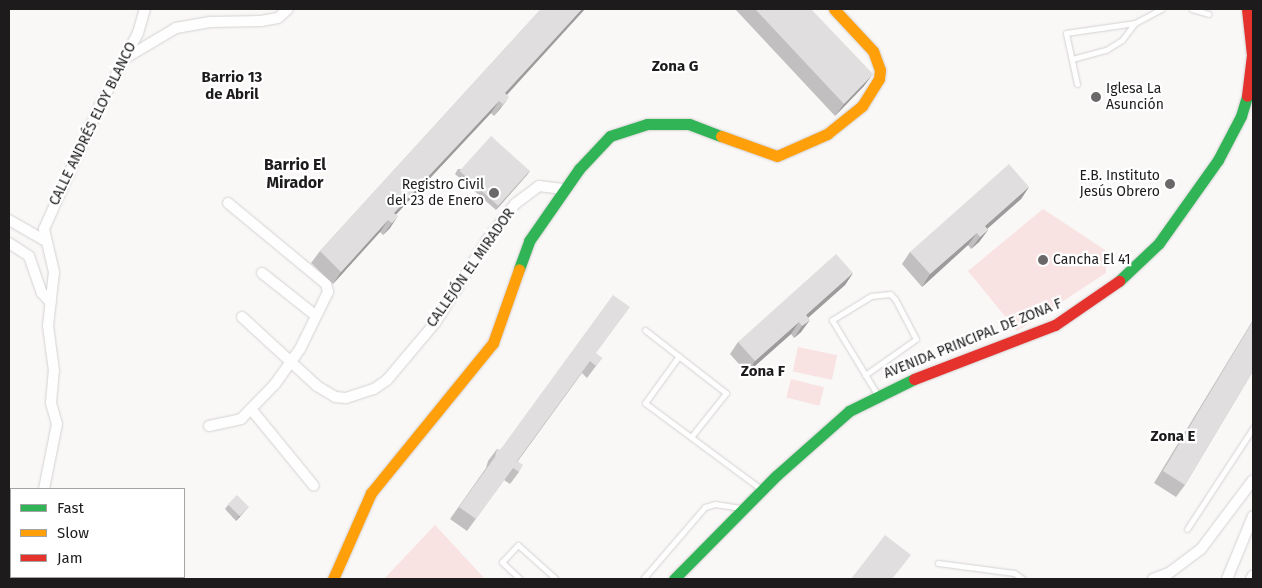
<!DOCTYPE html>
<meta charset="utf-8">
<style>
body{margin:0}
#map{position:relative;width:1262px;height:588px;overflow:hidden;background:#faf7f7;font-family:"Fira Sans",sans-serif}
div>[style]{position:absolute}
.green>*{inset:0;background:#f8e2e2;transform-origin:0 0}
.roads{filter:drop-shadow(0 0 1px #d4d2d2) drop-shadow(0 0 1px #d4d2d2)}
.lane>*{height:5px;margin:-2.5px;padding:0 2.5px;transform-origin:2.5px;border-radius:2.5px;background:#fefefe}
.street>*{height:10px;margin:-5px;padding:0 5px;transform-origin:5px;border-radius:5px;background:#fefefe}
.fast>*{height:11px;margin:-5.5px;padding:0 5.5px;transform-origin:5.5px;border-radius:5.5px;background:#30b455}
.slow>*{height:11px;margin:-5.5px;padding:0 5.5px;transform-origin:5.5px;border-radius:5.5px;background:#ff9f0a}
.jam>*{height:11px;margin:-5.5px;padding:0 5.5px;transform-origin:5.5px;border-radius:5.5px;background:#e5322d}
.wall>*{inset:0;background:#c1bfbf}
.shaded-wall>*{inset:0;background:#9d9b9b}
.building>*{inset:0;background:#e0dede;transform-origin:0 0}
.dots>*{width:14px;height:14px;translate:-50% -50%;box-sizing:border-box;border:2px solid #fff;border-radius:50%}
span{translate:-50% -50%;white-space:nowrap;text-align:center;line-height:1.15;-webkit-text-stroke:4.5px #fff;paint-order:stroke}
.poi-label{font-size:14px;color:#1d1b1b}
.left{translate:0 -50%;text-align:left}
.right{translate:-100% -50%;text-align:right}
.street-label{font-size:14px;color:#1d1b1b}
.neighbourhood-label{font-size:15px;color:#1d1b1b;font-weight:700}
.quarter-label{font-size:16px;color:#1d1b1b;font-weight:700}
.frame{position:absolute;inset:0;border:10px solid #1d1b1b;pointer-events:none}
.legend{position:absolute;left:10px;top:488px;width:175px;height:90px;box-sizing:border-box;background:#fff;border:1px solid #a5a4a4;margin:0;padding:6px 9px;list-style:none;font-size:15px;color:#1d1b1b}
.legend li{display:flex;align-items:center;gap:10px;height:25px}
.legend b{width:25px;border:1px solid #a5a4a4}
</style>
<div id="map">
<div class="green">
<div style="clip-path:polygon(1043px 209px,1105px 250px,1106px 273px,1017px 331px,968px 271px)"></div>
<div style="left:798px;top:347px;width:40px;height:25px;rotate:12deg"></div>
<div style="left:791px;top:379px;width:34px;height:19px;rotate:14deg"></div>
<div style="clip-path:polygon(435px 525px,485px 579px,384px 579px)"></div>
</div>
<div class="roads">
<div class="lane">
<div style="left:1192px;top:9px;width:17px;rotate:17deg"></div>
<div style="left:1072px;top:59px;width:35px;rotate:-15deg"></div>
<div style="left:1106px;top:50px;width:19px;rotate:-32deg"></div>
<div style="left:1122px;top:40px;width:21px;rotate:-53deg"></div>
<div style="left:1077px;top:84px;width:52px;rotate:-102.2deg"></div>
<div style="left:1066px;top:33px;width:70px;rotate:-8.2deg"></div>
<div style="left:1135px;top:23px;width:30px;rotate:-28deg"></div>
<div style="left:645px;top:330px;width:103px;rotate:37.9deg"></div>
<div style="left:726px;top:393px;width:56px;rotate:128.5deg"></div>
<div style="left:679px;top:356px;width:58px;rotate:125.9deg"></div>
<div style="left:645px;top:403px;width:144px;rotate:36.6deg"></div>
<div style="left:865px;top:375px;width:62px;rotate:-35.2deg"></div>
<div style="left:916px;top:339px;width:45px;rotate:-117.7deg"></div>
<div style="left:895px;top:299px;width:7px;rotate:-135deg"></div>
<div style="left:890px;top:294px;width:19px;rotate:174deg"></div>
<div style="left:871px;top:296px;width:46px;rotate:148.4deg"></div>
<div style="left:832px;top:320px;width:87px;rotate:58.7deg"></div>
<div style="left:1187px;top:529px;width:121px;rotate:-56.8deg"></div>
<div style="left:938px;top:563px;width:77px;rotate:7.5deg"></div>
<div style="left:1014px;top:573px;width:11px;rotate:34deg"></div>
<div style="left:520px;top:579px;width:25px;rotate:-137deg"></div>
<div style="left:502px;top:562px;width:23px;rotate:-47deg"></div>
<div style="left:518px;top:545px;width:51px;rotate:41.8deg"></div>
<div style="left:643px;top:579px;width:95px;rotate:-49.3deg"></div>
<div style="left:705px;top:507px;width:10px;rotate:-17deg"></div>
<div style="left:715px;top:504px;width:26px;rotate:9deg"></div>
</div>
<div class="street">
<div style="left:124px;top:59px;width:61px;rotate:-30.8deg"></div>
<div style="left:176px;top:28px;width:36px;rotate:-10deg"></div>
<div style="left:211px;top:22px;width:50px;rotate:-1.1deg"></div>
<div style="left:261px;top:21px;width:17px;rotate:-10deg"></div>
<div style="left:278px;top:18px;width:13px;rotate:-42deg"></div>
<div style="left:9px;top:220px;width:40px;rotate:29.7deg"></div>
<div style="left:9px;top:243px;width:24px;rotate:33deg"></div>
<div style="left:29px;top:256px;width:39px;rotate:71deg"></div>
<div style="left:42px;top:293px;width:13px;rotate:48deg"></div>
<div style="left:262px;top:273px;width:68px;rotate:38.4deg"></div>
<div style="left:242px;top:317px;width:102px;rotate:42.6deg"></div>
<div style="left:317px;top:386px;width:21px;rotate:31deg"></div>
<div style="left:335px;top:397px;width:11px;rotate:5deg"></div>
<div style="left:346px;top:398px;width:29px;rotate:-18deg"></div>
<div style="left:374px;top:389px;width:16px;rotate:-35deg"></div>
<div style="left:387px;top:380px;width:75px;rotate:-49.9deg"></div>
<div style="left:435px;top:323px;width:98px;rotate:-57.9deg"></div>
<div style="left:487px;top:240px;width:46px;rotate:-52.1deg"></div>
<div style="left:515px;top:204px;width:30px;rotate:-37deg"></div>
<div style="left:539px;top:186px;width:24px;rotate:7deg"></div>
<div style="left:251px;top:409px;width:99px;rotate:50.7deg"></div>
<div style="left:209px;top:426px;width:33px;rotate:-12deg"></div>
<div style="left:241px;top:419px;width:49px;rotate:-45.8deg"></div>
<div style="left:275px;top:384px;width:43px;rotate:-54.5deg"></div>
<div style="left:300px;top:349px;width:64px;rotate:-63.8deg"></div>
<div style="left:328px;top:292px;width:8px;rotate:-104deg"></div>
<div style="left:326px;top:284px;width:127px;rotate:-140.4deg"></div>
<div style="left:44px;top:489px;width:66px;rotate:-78.7deg"></div>
<div style="left:57px;top:424px;width:22px;rotate:-106deg"></div>
<div style="left:51px;top:403px;width:32px;rotate:-85deg"></div>
<div style="left:54px;top:371px;width:45px;rotate:-97.6deg"></div>
<div style="left:48px;top:326px;width:54px;rotate:-83.7deg"></div>
<div style="left:54px;top:272px;width:44px;rotate:-103.1deg"></div>
<div style="left:44px;top:229px;width:134px;rotate:-65.7deg"></div>
<div style="left:99px;top:107px;width:84px;rotate:-62.2deg"></div>
<div style="left:138px;top:33px;width:25px;rotate:-74deg"></div>
<div style="left:29px;top:579px;width:2px;rotate:-63deg"></div>
<div style="left:1153px;top:579px;width:17px;rotate:-21deg"></div>
<div style="left:1169px;top:573px;width:40px;rotate:-37deg"></div>
<div style="left:1201px;top:549px;width:86px;rotate:-53deg"></div>
<div style="left:1227px;top:579px;width:68px;rotate:-67.6deg"></div>
<div style="left:1251px;top:579px;width:4px;rotate:-63deg"></div>
</div>
<div class="fast">
<div style="left:519px;top:269px;width:30px;rotate:-70deg"></div>
<div style="left:529px;top:241px;width:88px;rotate:-55.2deg"></div>
<div style="left:579px;top:169px;width:45px;rotate:-46.8deg"></div>
<div style="left:610px;top:136px;width:39px;rotate:-18deg"></div>
<div style="left:647px;top:124px;width:42px"></div>
<div style="left:689px;top:124px;width:34px;rotate:21deg"></div>
<div style="left:1119px;top:281px;width:55px;rotate:-43.5deg"></div>
<div style="left:1159px;top:243px;width:102px;rotate:-54.6deg"></div>
<div style="left:1218px;top:160px;width:50px;rotate:-62.4deg"></div>
<div style="left:1241px;top:116px;width:21px;rotate:-73deg"></div>
<div style="left:674px;top:579px;width:146px;rotate:-45.3deg"></div>
<div style="left:777px;top:475px;width:96px;rotate:-41.6deg"></div>
<div style="left:849px;top:411px;width:72px;rotate:-26.2deg"></div>
</div>
<div class="slow">
<div style="left:721px;top:136px;width:59px;rotate:19.7deg"></div>
<div style="left:777px;top:156px;width:55px;rotate:-23.7deg"></div>
<div style="left:827px;top:134px;width:45px;rotate:-38.7deg"></div>
<div style="left:862px;top:106px;width:32px;rotate:-58deg"></div>
<div style="left:879px;top:79px;width:9px;rotate:-84deg"></div>
<div style="left:880px;top:70px;width:20px;rotate:-110deg"></div>
<div style="left:873px;top:51px;width:57px;rotate:-132.9deg"></div>
<div style="left:333px;top:579px;width:94px;rotate:-66.2deg"></div>
<div style="left:371px;top:493px;width:193px;rotate:-50.9deg"></div>
<div style="left:493px;top:343px;width:78px;rotate:-70.6deg"></div>
</div>
<div class="jam">
<div style="left:1247px;top:9px;width:46px;rotate:83.8deg"></div>
<div style="left:1252px;top:55px;width:41px;rotate:97deg"></div>
<div style="left:914px;top:379px;width:151px;rotate:-21deg"></div>
<div style="left:1055px;top:325px;width:78px;rotate:-34.5deg"></div>
</div>
</div>
<div class="wall">
<div style="clip-path:polygon(541px 9px,585px 9px,507px 95px,500px 109px,494px 116px,491px 113px,396px 214px,390px 228px,383px 235px,380px 232px,333px 284px,311px 263px,320px 251px)"></div>
<div style="clip-path:polygon(735px 9px,811px 9px,864px 86px,835px 116px)"></div>
<div style="clip-path:polygon(458px 169px,530px 171px,496px 210px,455px 174px)"></div>
<div style="clip-path:polygon(1029px 187px,1021px 199px,987px 229px,988px 230px,979px 242px,971px 249px,968px 245px,922px 287px,902px 264px,910px 252px)"></div>
<div style="clip-path:polygon(853px 273px,845px 285px,808px 318px,801px 332px,794px 338px,791px 334px,747px 373px,730px 354px,738px 342px)"></div>
<div style="clip-path:polygon(1253px 320px,1253px 371px,1185px 485px,1176px 497px,1154px 483px)"></div>
<div style="clip-path:polygon(596px 354px,602px 358px,587px 378px,582px 373px,518px 461px,519px 472px,510px 484px,504px 480px,467px 531px,450px 519px,486px 468px,488px 461px,497px 449px,500px 450px)"></div>
<div style="clip-path:polygon(228px 505px,245px 511px,236px 521px,225px 509px)"></div>
</div>
<div class="shaded-wall">
<div style="clip-path:polygon(582px 9px,585px 9px,500px 102px,505px 93px)"></div>
<div style="clip-path:polygon(873px 74px,864px 86px,835px 116px,844px 104px)"></div>
<div style="clip-path:polygon(509px 97px,500px 109px,494px 116px,503px 104px)"></div>
<div style="clip-path:polygon(499px 101px,491px 113px,390px 221px,394px 213px)"></div>
<div style="clip-path:polygon(530px 171px,527px 175px,496px 210px,499px 206px)"></div>
<div style="clip-path:polygon(1029px 187px,1021px 199px,979px 236px,985px 226px)"></div>
<div style="clip-path:polygon(398px 216px,390px 228px,383px 235px,392px 223px)"></div>
<div style="clip-path:polygon(388px 220px,380px 232px,333px 284px,341px 272px)"></div>
<div style="clip-path:polygon(988px 230px,979px 242px,971px 249px,980px 237px)"></div>
<div style="clip-path:polygon(977px 233px,968px 245px,922px 287px,930px 274px)"></div>
<div style="clip-path:polygon(853px 273px,845px 285px,801px 324px,806px 315px)"></div>
<div style="clip-path:polygon(810px 320px,801px 332px,794px 338px,802px 326px)"></div>
<div style="clip-path:polygon(799px 322px,791px 334px,747px 373px,755px 361px)"></div>
<div style="clip-path:polygon(249px 507px,245px 511px,236px 521px,239px 516px)"></div>
</div>
<div class="building">
<div style="clip-path:polygon(541px 9px,582px 9px,505px 93px,509px 97px,503px 104px,499px 101px,394px 213px,398px 216px,392px 223px,388px 220px,341px 272px,320px 251px)"></div>
<div style="clip-path:polygon(755px 9px,811px 9px,873px 74px,844px 104px)"></div>
<div style="left:491px;top:136px;width:52px;height:47px;rotate:42deg"></div>
<div style="clip-path:polygon(1009px 164px,1029px 187px,985px 226px,988px 230px,980px 237px,977px 233px,930px 274px,910px 252px)"></div>
<div style="clip-path:polygon(836px 254px,853px 273px,806px 315px,810px 320px,802px 326px,799px 322px,755px 361px,738px 342px)"></div>
<div style="clip-path:polygon(613px 295px,630px 307px,596px 353px,602px 358px,596px 366px,590px 361px,517px 461px,523px 465px,519px 472px,513px 468px,476px 519px,459px 507px,495px 457px,497px 449px,500px 450px)"></div>
<div style="clip-path:polygon(1253px 321px,1253px 371px,1185px 485px,1163px 471px)"></div>
<div style="left:237px;top:495px;width:17px;height:13px;rotate:45deg"></div>
<div style="clip-path:polygon(885px 535px,911px 555px,892px 579px,851px 579px)"></div>
</div>
<div class="dots">
<div style="left:1096px;top:97px;background:#6a6868"></div>
<div style="left:1170px;top:184px;background:#6a6868"></div>
<div style="left:494px;top:193px;background:#6a6868"></div>
<div style="left:1043px;top:260px;background:#6a6868"></div>
</div>
<div class="poi-label">
<span class="left" style="left:1106px;top:97px">Iglesa La<br>Asunción</span>
<span class="right" style="left:1160px;top:184px">E.B. Instituto<br>Jesús Obrero</span>
<span class="right" style="left:484px;top:193px">Registro Civil<br>del 23 de Enero</span>
<span class="left" style="left:1053px;top:260px">Cancha El 41</span>
</div>
<div class="street-label">
<span style="left:93px;top:124px;rotate:-64deg">CALLE ANDRÉS ELOY BLANCO</span>
<span style="left:471px;top:268px;rotate:-55deg">CALLEJÓN EL MIRADOR</span>
<span style="left:973px;top:339px;rotate:-22deg">AVENIDA PRINCIPAL DE ZONA F</span>
</div>
<div class="neighbourhood-label">
<span style="left:675px;top:67px">Zona G</span>
<span style="left:232px;top:86px">Barrio 13<br>de Abril</span>
<span style="left:763px;top:372px">Zona F</span>
<span style="left:1173px;top:437px">Zona E</span>
</div>
<div class="quarter-label">
<span style="left:295px;top:174px">Barrio El<br>Mirador</span>
</div>
<div class="frame"></div>
<ul class="legend">
<li><b style="height:6px;background:#30b455"></b>Fast</li>
<li><b style="height:6px;background:#ff9f0a"></b>Slow</li>
<li><b style="height:6px;background:#e5322d"></b>Jam</li>
</ul>
</div>
